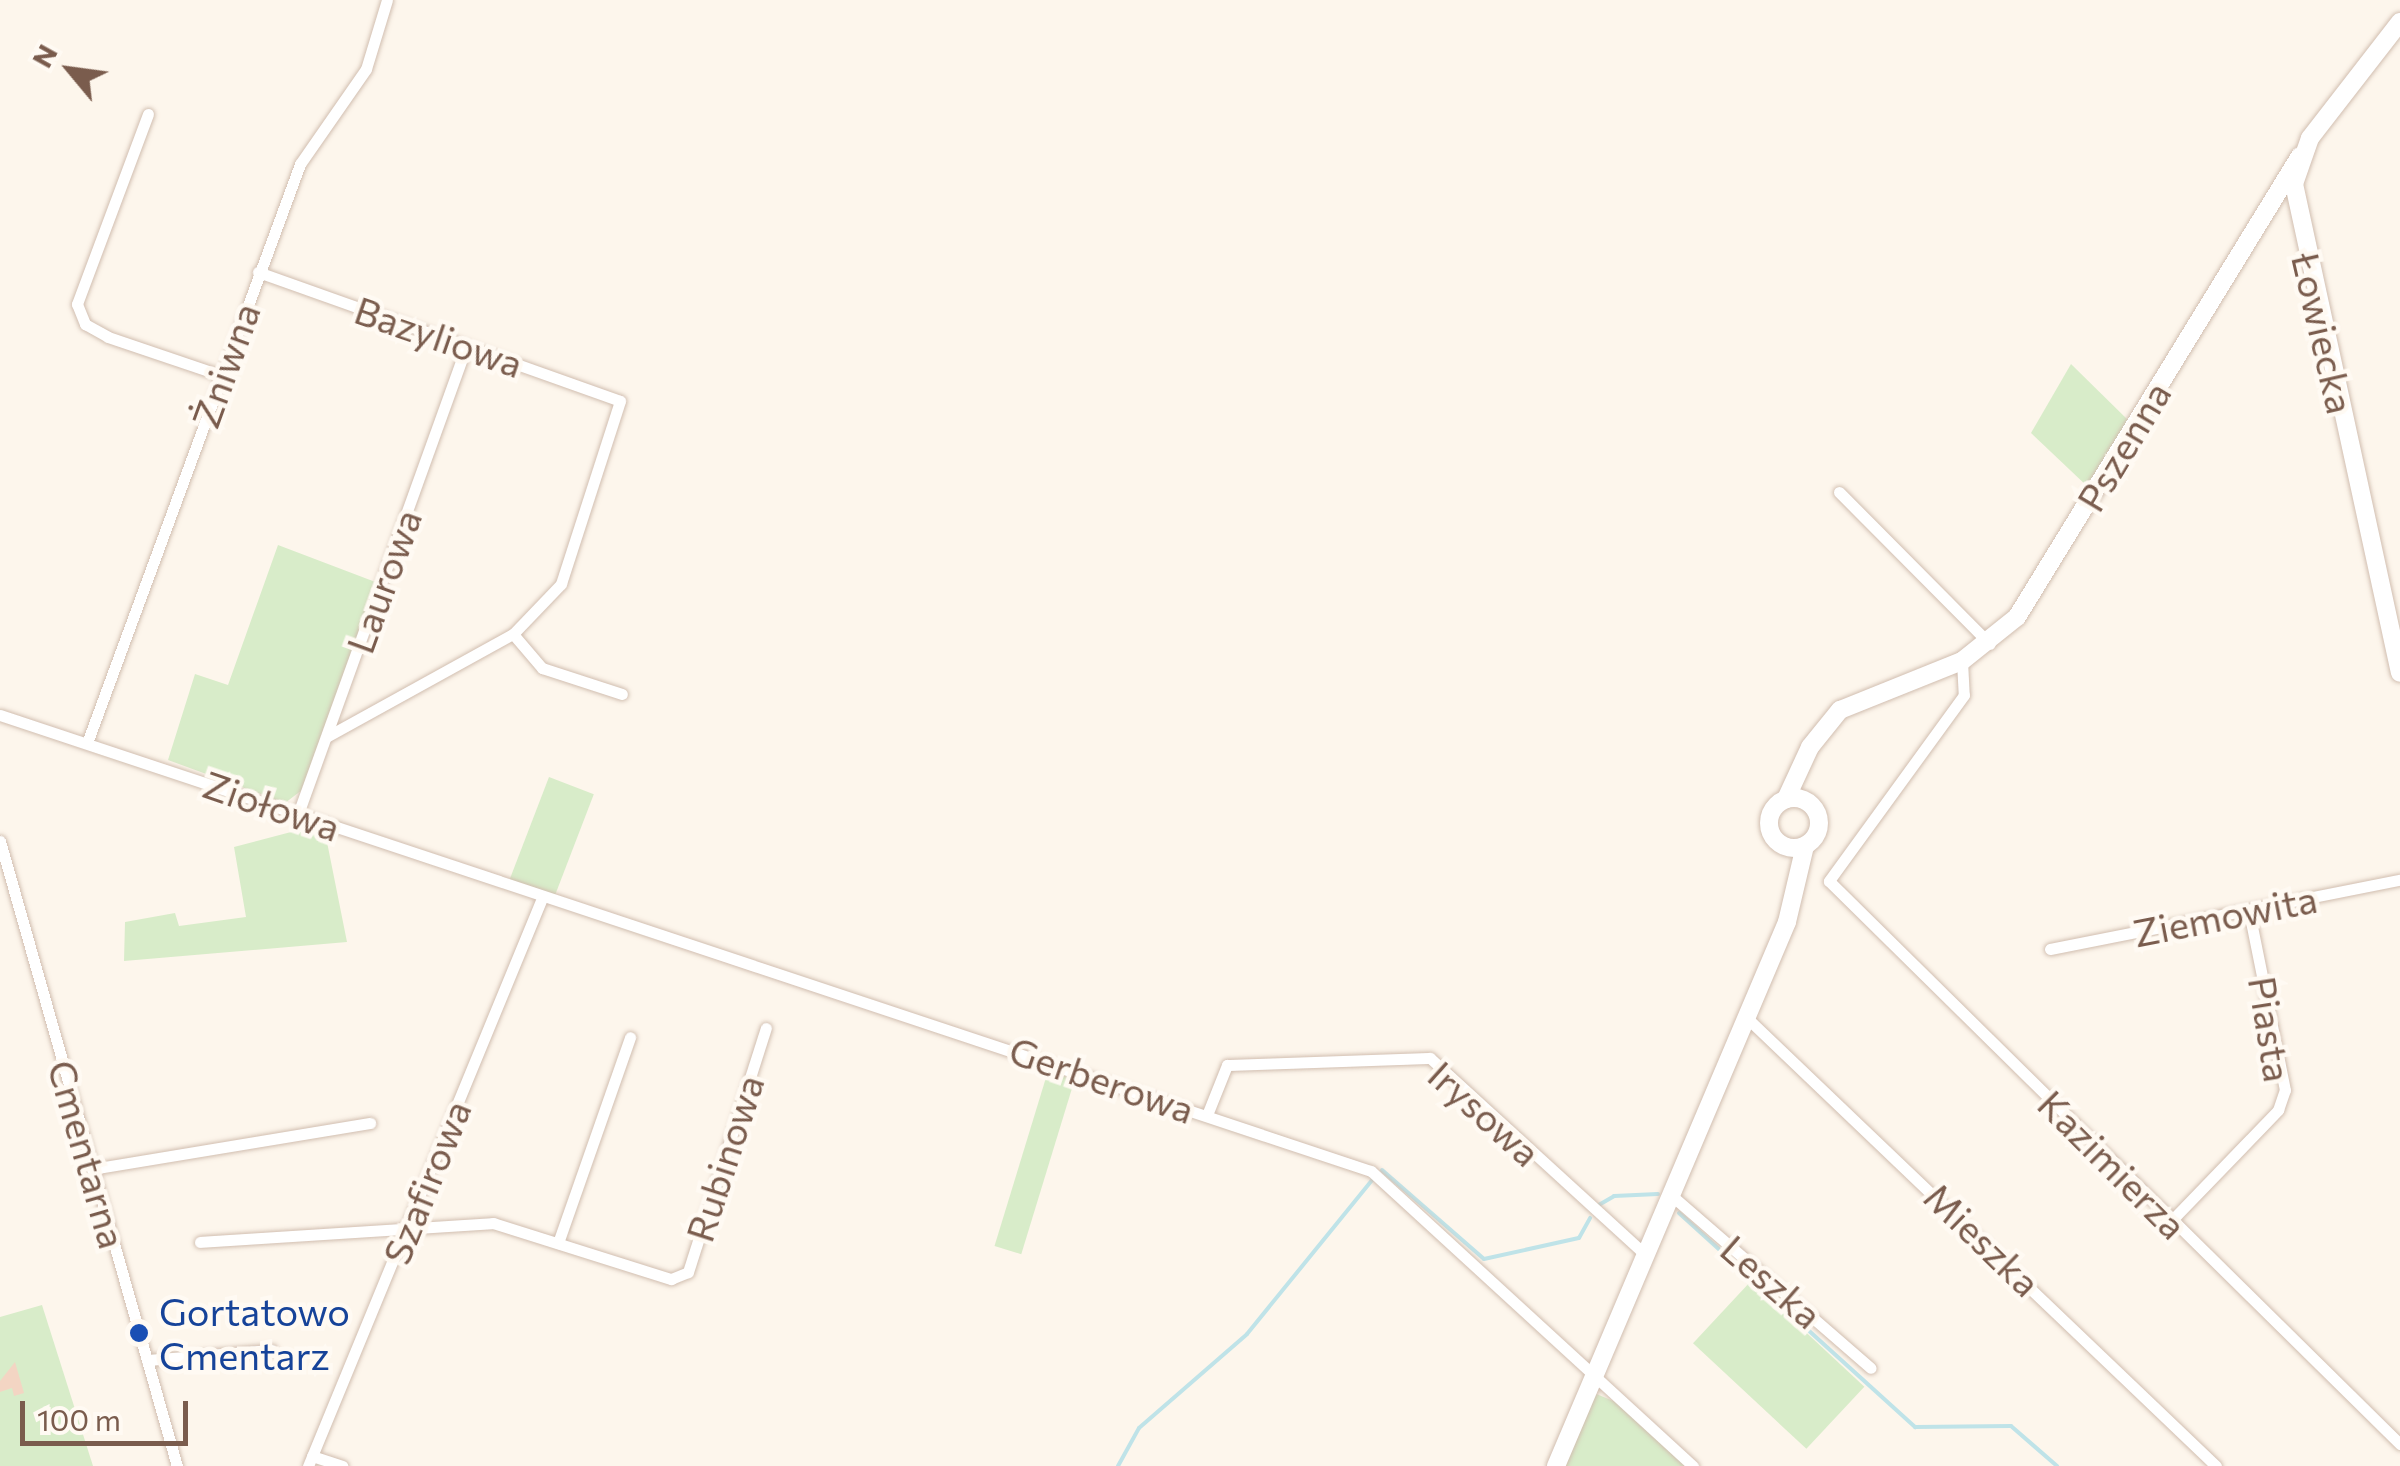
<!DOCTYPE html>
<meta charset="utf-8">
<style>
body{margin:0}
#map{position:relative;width:2400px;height:1466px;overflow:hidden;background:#fdf6ec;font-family:Commissioner,sans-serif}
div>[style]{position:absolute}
.green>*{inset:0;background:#d8ecc9;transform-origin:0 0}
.stream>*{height:4px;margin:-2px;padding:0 2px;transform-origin:2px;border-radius:2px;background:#bfe3e8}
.building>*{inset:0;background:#f3d5c3}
.roads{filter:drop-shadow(0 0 2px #d1beb0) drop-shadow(0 0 2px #d1beb0)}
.street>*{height:11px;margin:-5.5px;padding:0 5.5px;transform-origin:5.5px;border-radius:5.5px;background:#fff}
.secondary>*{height:18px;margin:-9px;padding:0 9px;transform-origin:9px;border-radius:9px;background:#fff}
.secondary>.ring{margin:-9px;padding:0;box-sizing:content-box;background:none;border:18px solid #fff;border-radius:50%}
.dots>*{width:28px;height:28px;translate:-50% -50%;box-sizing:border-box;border:5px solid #fffaf3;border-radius:50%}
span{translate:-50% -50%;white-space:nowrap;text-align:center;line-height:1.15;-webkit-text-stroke:9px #fffaf3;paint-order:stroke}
.street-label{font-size:38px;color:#7a5c4d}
.transit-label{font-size:38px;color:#164399}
.left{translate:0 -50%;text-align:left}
.north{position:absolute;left:20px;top:20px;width:100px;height:100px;-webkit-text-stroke:8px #fffaf3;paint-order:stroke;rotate:299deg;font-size:28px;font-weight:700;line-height:40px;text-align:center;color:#7a5c4d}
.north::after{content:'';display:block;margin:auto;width:35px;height:45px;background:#7a5c4d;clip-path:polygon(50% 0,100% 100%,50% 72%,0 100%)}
.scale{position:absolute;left:20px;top:1401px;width:168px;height:45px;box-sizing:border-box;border:5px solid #7a5c4d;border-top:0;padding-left:12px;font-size:30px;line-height:35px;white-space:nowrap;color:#7a5c4d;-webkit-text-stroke:8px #fffaf3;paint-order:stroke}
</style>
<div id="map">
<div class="green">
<div style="clip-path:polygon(2071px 364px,2130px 422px,2089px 488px,2031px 433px)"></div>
<div style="clip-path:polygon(278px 545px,378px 583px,302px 790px,285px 803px,168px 760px,195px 674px,228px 685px)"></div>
<div style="left:549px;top:777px;width:48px;height:112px;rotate:21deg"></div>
<div style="clip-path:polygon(310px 827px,325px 832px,347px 942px,124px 961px,125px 922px,175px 913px,179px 926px,246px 917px,234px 847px)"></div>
<div style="left:1048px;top:1071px;width:28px;height:183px;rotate:17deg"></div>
<div style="left:1751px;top:1281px;width:155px;height:85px;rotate:43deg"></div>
<div style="clip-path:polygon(42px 1305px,93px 1466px,0 1466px,0 1317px)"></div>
<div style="clip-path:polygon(1594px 1393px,1618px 1403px,1686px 1466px,1555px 1466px)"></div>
</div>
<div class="stream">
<div style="left:1382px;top:1170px;width:135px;rotate:41.1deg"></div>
<div style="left:1484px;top:1259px;width:97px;rotate:-12.5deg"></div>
<div style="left:1579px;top:1238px;width:23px;rotate:-61deg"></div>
<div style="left:1597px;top:1206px;width:20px;rotate:-30deg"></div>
<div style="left:1614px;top:1196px;width:44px;rotate:-2.6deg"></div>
<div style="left:1679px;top:1213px;width:319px;rotate:42.2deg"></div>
<div style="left:1915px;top:1427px;width:96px;rotate:-0.6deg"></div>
<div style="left:2011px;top:1426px;width:61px;rotate:41deg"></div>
<div style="left:1118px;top:1466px;width:43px;rotate:-61.1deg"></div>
<div style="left:1139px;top:1428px;width:143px;rotate:-41deg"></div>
<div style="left:1247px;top:1334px;width:201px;rotate:-50.9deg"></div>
</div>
<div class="building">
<div style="clip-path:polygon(15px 1362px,24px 1393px,14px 1396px,12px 1388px,0 1392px,0 1381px)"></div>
</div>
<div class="roads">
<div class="street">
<div style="left:148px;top:114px;width:203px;rotate:110.5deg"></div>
<div style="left:77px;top:304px;width:22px;rotate:68deg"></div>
<div style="left:85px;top:324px;width:26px;rotate:29deg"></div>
<div style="left:108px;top:337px;width:118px;rotate:18.7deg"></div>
<div style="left:258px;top:272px;width:384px;rotate:19.6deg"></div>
<div style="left:620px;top:401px;width:192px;rotate:107.9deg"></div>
<div style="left:561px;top:584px;width:69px;rotate:133.8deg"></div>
<div style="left:1839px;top:492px;width:214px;rotate:45.2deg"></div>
<div style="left:1962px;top:661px;width:34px;rotate:87deg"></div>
<div style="left:1964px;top:695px;width:230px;rotate:126deg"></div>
<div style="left:1829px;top:881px;width:802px;rotate:44.6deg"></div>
<div style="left:0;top:715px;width:1445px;rotate:18.4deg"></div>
<div style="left:1371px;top:1171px;width:437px;rotate:42.5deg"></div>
<div style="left:328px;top:736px;width:211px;rotate:-28.9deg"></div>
<div style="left:513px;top:634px;width:45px;rotate:49.5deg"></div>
<div style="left:542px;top:668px;width:84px;rotate:18deg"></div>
<div style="left:87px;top:743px;width:617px;rotate:-69.8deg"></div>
<div style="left:300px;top:164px;width:116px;rotate:-55.2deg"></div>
<div style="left:366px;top:69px;width:72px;rotate:-73.1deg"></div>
<div style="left:298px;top:814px;width:496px;rotate:-70.2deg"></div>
<div style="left:0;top:841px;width:650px;rotate:74.19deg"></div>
<div style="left:2050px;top:949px;width:357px;rotate:-11.2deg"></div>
<div style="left:1746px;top:1017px;width:650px;rotate:43.69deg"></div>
<div style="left:1207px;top:1115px;width:54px;rotate:-68.2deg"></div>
<div style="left:1227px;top:1065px;width:203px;rotate:-2deg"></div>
<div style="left:1430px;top:1058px;width:292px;rotate:42.4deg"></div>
<div style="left:92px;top:1169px;width:282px;rotate:-9.4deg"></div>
<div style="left:1671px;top:1195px;width:264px;rotate:40.9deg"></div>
<div style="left:2170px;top:1222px;width:156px;rotate:-46deg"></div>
<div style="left:2278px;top:1110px;width:21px;rotate:-71deg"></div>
<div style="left:2285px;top:1090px;width:182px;rotate:-101.4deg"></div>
<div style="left:200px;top:1242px;width:294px;rotate:-3.7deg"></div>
<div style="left:493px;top:1223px;width:187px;rotate:17.5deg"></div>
<div style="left:671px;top:1279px;width:18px;rotate:-22deg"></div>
<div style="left:688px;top:1272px;width:256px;rotate:-72.3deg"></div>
<div style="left:558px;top:1243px;width:218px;rotate:-70.7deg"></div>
<div style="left:147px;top:1360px;width:125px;rotate:-4.6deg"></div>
<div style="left:312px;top:1456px;width:32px;rotate:18deg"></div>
<div style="left:308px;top:1466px;width:614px;rotate:-67.61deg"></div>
</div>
<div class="secondary">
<div style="left:2400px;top:22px;width:147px;rotate:127.8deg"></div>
<div style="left:2310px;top:138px;width:49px;rotate:109.2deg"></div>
<div style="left:2294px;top:184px;width:500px;rotate:77.77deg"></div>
<div class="ring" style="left:1769px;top:798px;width:32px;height:32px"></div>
<div style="left:1786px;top:799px;width:57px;rotate:-65.2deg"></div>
<div style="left:1810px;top:747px;width:48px;rotate:-51deg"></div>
<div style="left:1840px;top:710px;width:131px;rotate:-21.9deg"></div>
<div style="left:1962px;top:661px;width:70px;rotate:-38.7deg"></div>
<div style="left:2017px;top:617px;width:541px;rotate:-58.45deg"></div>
<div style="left:1556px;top:1466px;width:591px;rotate:-66.99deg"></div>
<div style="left:1787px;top:922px;width:78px;rotate:-76.7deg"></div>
</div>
</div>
<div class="dots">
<div style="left:139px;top:1333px;background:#1a4fb4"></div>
</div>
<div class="street-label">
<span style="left:2324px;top:333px;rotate:77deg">Łowiecka</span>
<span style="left:439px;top:336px;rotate:19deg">Bazyliowa</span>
<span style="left:225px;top:365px;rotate:-70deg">Żniwna</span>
<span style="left:2123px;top:446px;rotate:-59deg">Pszenna</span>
<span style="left:383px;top:581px;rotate:-70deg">Laurowa</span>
<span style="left:272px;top:805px;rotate:19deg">Ziołowa</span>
<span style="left:2225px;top:915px;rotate:-11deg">Ziemowita</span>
<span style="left:2271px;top:1029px;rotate:81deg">Piasta</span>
<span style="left:1102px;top:1079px;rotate:19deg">Gerberowa</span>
<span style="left:1485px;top:1113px;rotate:42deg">Irysowa</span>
<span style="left:88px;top:1154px;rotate:74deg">Cmentarna</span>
<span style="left:724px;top:1158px;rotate:-72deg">Rubinowa</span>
<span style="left:2113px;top:1164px;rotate:45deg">Kazimierza</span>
<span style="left:426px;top:1182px;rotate:-68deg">Szafirowa</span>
<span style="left:1983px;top:1239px;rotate:44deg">Mieszka</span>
<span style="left:1772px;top:1281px;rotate:41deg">Leszka</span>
</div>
<div class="transit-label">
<span class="left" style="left:159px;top:1333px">Gortatowo<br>Cmentarz</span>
</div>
<div class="north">N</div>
<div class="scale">100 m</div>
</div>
